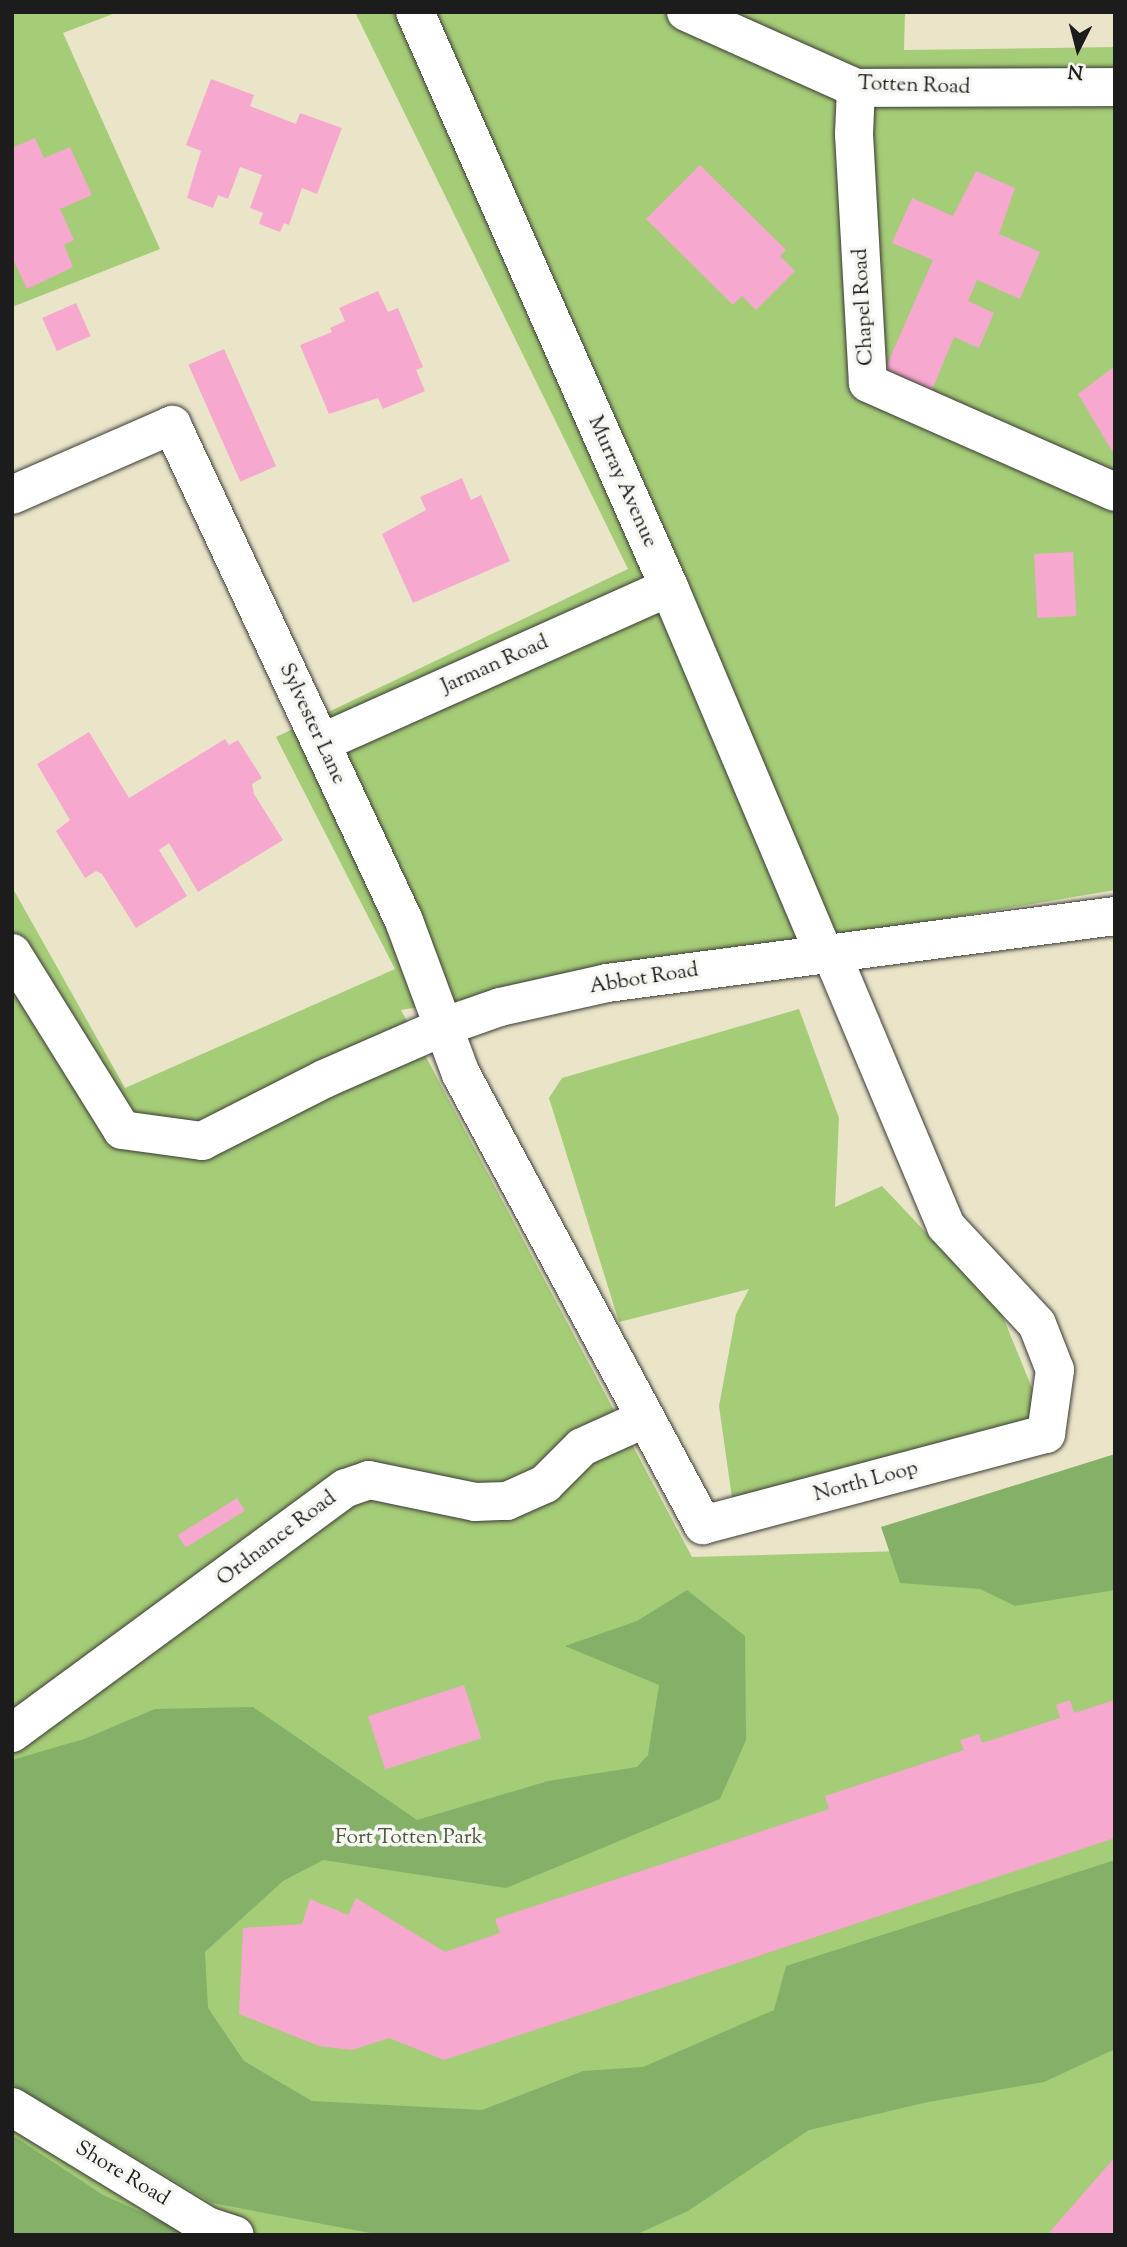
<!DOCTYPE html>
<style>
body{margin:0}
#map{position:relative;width:1127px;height:2247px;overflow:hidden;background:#eae5c9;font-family:"Sorts Mill Goudy",serif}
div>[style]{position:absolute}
.green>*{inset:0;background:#a5cc77}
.forest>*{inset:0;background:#84b068}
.building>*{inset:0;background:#f6a8cf;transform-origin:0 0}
.roads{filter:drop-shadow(0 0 2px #3b3a36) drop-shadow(0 0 2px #3b3a36)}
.minor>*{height:38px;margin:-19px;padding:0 19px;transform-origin:19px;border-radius:19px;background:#fff}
span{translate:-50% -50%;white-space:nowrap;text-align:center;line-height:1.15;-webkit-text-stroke:7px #f6f6f2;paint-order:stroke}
.street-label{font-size:21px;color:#1c1c1c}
.park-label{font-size:21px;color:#4c5a3c}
.frame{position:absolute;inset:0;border:14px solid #1c1c1c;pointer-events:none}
.north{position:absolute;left:1043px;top:14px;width:70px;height:70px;-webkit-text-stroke:5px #f6f6f2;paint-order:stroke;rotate:186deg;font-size:19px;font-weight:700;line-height:28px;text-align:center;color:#1c1c1c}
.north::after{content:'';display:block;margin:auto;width:24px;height:32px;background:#1c1c1c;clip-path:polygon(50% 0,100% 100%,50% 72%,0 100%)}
</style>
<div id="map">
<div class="green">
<div style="clip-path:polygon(12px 12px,118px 12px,63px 33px,160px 249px,12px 307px)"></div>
<div style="clip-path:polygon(355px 12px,905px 12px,904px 50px,1115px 47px,1115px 890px,401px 1010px,692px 1557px,1115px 1545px,1115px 2235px,12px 2235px,12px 887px,125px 1088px,395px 969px,276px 737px,628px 569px)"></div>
<div style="clip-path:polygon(799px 1009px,839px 1118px,835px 1207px,882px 1186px,1001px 1312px,1036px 1398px,1031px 1422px,732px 1498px,719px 1406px,736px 1314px,749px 1289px,619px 1322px,549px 1098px,562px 1078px)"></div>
</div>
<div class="forest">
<div style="clip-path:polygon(1115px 1454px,1115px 1590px,1015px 1606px,980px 1589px,900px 1583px,881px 1527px)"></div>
<div style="clip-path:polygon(687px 1590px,745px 1636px,746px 1740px,720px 1799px,506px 1888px,323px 1860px,283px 1881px,205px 1952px,208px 2008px,244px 2061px,312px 2101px,482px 2110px,583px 2071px,643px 2067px,774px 2010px,786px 1966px,1115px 1860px,1115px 2049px,1044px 2082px,928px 2102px,809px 2130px,688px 2211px,635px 2235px,381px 2235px,212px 2203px,12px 2084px,12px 1760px,84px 1739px,155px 1709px,253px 1707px,417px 1820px,548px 1781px,637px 1767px,648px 1755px,659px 1685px,565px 1646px,637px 1621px)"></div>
<div style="clip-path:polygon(12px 2135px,103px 2195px,192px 2235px,12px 2235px)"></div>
</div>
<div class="building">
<div style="clip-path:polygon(211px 79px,254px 95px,250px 106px,296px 124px,300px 113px,342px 128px,317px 194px,302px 188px,289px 225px,284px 223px,280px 232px,259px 224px,263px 213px,250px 208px,262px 175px,240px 167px,228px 199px,218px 195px,213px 208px,187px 198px,201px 151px,186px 145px)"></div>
<div style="clip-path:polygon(35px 138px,44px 158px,70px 147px,92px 195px,60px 209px,74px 240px,64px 245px,73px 267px,27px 289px,12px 257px,12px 148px)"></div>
<div style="clip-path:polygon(700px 165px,786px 250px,780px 256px,795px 271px,756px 310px,742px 296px,733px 305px,646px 219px)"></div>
<div style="clip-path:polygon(976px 171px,1015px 188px,999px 234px,1040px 252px,1020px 299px,977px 280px,968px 301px,994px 313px,979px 348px,954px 337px,932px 390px,885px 369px,933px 260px,892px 243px,912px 198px,953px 216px)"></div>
<div style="clip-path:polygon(378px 291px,388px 312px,398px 308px,423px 367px,416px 370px,425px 391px,383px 409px,378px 398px,329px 414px,300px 345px,332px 332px,330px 328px,345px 321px,339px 308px)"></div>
<div style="left:76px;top:303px;width:36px;height:37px;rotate:66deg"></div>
<div style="left:224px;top:349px;width:128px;height:39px;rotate:66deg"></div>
<div style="clip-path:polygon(1115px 366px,1115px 449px,1112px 451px,1078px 394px)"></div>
<div style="clip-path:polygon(462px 478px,471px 500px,481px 495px,510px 561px,413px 603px,382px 534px,426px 510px,420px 497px)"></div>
<div style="left:1073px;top:552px;width:64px;height:39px;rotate:87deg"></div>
<div style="clip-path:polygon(89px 732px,129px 798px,225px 739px,229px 745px,238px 740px,262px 778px,252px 784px,254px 794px,283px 840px,198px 892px,169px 843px,159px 850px,187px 896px,136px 928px,102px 874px,96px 871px,85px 878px,56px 831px,70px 820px,37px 764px)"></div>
<div style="left:237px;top:1498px;width:15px;height:70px;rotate:58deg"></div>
<div style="left:464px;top:1685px;width:56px;height:101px;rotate:72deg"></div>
<div style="clip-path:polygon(1070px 1700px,1074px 1713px,1115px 1700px,1115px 1838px,444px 2060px,389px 2038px,352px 2050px,319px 2046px,239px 2014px,243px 1928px,302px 1924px,310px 1899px,348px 1915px,356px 1898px,445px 1952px,500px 1933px,495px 1919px,829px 1809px,825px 1796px,964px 1750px,960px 1740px,979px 1734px,982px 1743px,1060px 1718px,1056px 1705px)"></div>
<div style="clip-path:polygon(1115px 2157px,1115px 2235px,1047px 2235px)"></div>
</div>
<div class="roads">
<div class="minor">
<div style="left:415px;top:12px;width:629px;rotate:66.17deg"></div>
<div style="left:669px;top:587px;width:398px;rotate:67.1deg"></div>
<div style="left:686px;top:12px;width:186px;rotate:24.1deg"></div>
<div style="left:856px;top:88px;width:259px;rotate:-0.2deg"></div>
<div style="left:856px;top:88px;width:46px;rotate:92.5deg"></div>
<div style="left:854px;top:134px;width:249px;rotate:86.8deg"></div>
<div style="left:868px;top:383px;width:270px;rotate:23.8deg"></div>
<div style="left:12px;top:495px;width:175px;rotate:-23.6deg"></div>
<div style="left:172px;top:425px;width:548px;rotate:64.93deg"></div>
<div style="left:404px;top:921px;width:163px;rotate:69.6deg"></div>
<div style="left:461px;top:1074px;width:512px;rotate:61.78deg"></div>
<div style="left:703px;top:1525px;width:355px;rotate:-14.9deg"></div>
<div style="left:1046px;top:1434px;width:65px;rotate:-82deg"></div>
<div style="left:1055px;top:1370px;width:49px;rotate:-111.4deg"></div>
<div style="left:1037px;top:1324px;width:134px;rotate:-132.9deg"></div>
<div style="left:946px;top:1226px;width:296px;rotate:-112.8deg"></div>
<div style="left:321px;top:743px;width:381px;rotate:-24.1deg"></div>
<div style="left:12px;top:953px;width:208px;rotate:58.1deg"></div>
<div style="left:122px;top:1130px;width:81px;rotate:7.8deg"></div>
<div style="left:202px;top:1141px;width:137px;rotate:-26.9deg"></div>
<div style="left:324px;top:1079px;width:130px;rotate:-23.6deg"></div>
<div style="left:443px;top:1027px;width:60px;rotate:-19.3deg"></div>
<div style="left:500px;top:1007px;width:110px;rotate:-12.6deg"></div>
<div style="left:607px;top:983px;width:512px;rotate:-7.51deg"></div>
<div style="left:12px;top:1733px;width:414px;rotate:-36.3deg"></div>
<div style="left:346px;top:1488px;width:24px;rotate:-19deg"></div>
<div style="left:369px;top:1480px;width:108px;rotate:11.7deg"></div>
<div style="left:475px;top:1502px;width:32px;rotate:-2deg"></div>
<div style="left:507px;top:1501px;width:42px;rotate:-24.1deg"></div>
<div style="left:545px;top:1484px;width:52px;rotate:-45deg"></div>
<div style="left:582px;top:1447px;width:68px;rotate:-24.3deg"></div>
<div style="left:12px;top:2107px;width:228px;rotate:31.4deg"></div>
<div style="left:207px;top:2226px;width:29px;rotate:18deg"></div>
</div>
</div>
<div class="street-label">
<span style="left:914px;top:86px;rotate:2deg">Totten Road</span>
<span style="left:864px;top:307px;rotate:-93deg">Chapel Road</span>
<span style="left:622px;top:482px;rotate:66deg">Murray Avenue</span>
<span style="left:495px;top:665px;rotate:-24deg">Jarman Road</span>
<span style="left:312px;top:724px;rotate:65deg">Sylvester Lane</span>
<span style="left:644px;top:979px;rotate:-9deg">Abbot Road</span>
<span style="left:866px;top:1482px;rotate:-15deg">North Loop</span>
<span style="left:277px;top:1539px;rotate:-37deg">Ordnance Road</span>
<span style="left:122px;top:2174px;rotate:31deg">Shore Road</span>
</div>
<div class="park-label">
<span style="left:409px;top:1838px">Fort Totten Park</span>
</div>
<div class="frame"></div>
<div class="north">N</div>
</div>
